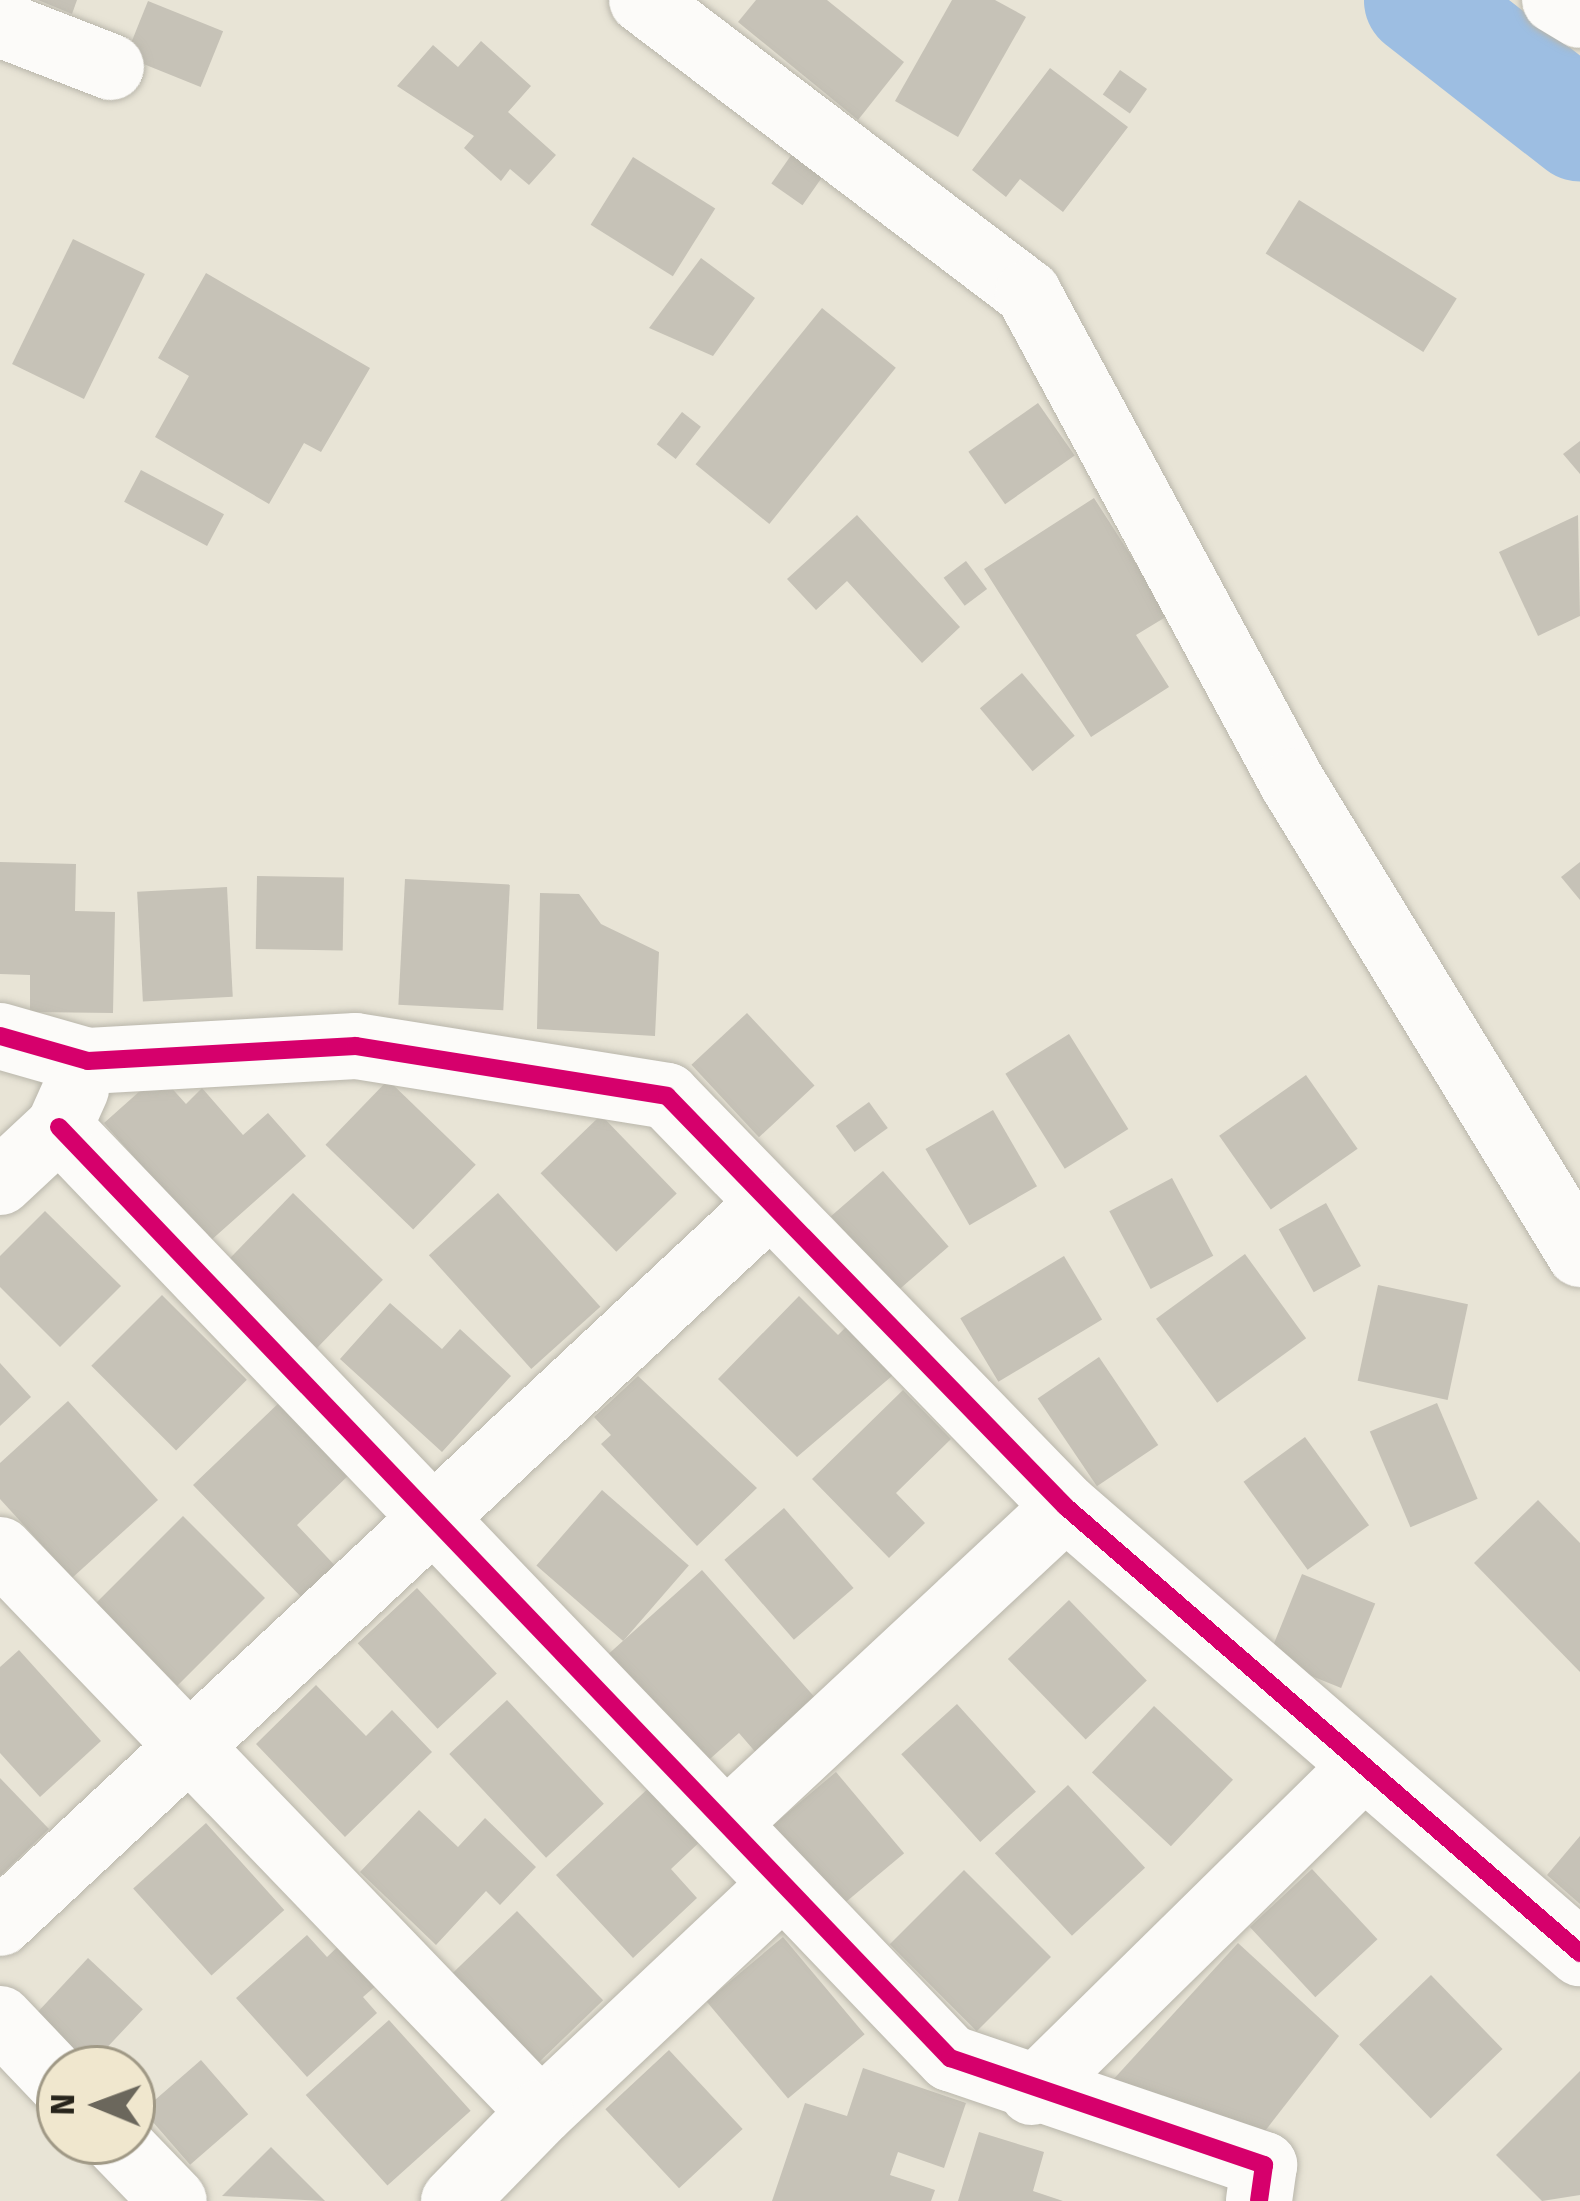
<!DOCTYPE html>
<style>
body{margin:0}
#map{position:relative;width:1580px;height:2201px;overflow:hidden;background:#e8e4d6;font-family:"Fira Sans",sans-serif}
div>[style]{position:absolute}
.river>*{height:111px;margin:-55.5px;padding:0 55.5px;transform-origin:55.5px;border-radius:55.5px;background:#9dbee2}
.building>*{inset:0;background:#c6c2b7;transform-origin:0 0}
.roads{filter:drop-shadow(0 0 3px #b9b6ab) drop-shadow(0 0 3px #b9b6ab)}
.minor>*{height:66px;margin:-33px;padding:0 33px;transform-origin:33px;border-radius:33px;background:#fcfbf9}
.cycleway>*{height:18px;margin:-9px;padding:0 9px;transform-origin:9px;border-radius:9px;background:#d6006c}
span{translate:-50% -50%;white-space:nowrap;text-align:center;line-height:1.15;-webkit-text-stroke:10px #f0e7ce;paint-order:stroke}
.north{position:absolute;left:36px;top:2045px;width:120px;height:120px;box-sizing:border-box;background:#f0e7ce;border:3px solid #a09986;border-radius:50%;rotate:271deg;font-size:33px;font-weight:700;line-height:48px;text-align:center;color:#27241b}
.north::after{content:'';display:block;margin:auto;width:42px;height:54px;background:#6b675c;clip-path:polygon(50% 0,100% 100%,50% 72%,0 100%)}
</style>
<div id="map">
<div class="river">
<div style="left:1419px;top:0;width:204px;rotate:38deg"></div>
</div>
<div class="building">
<div style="clip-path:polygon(38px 0,77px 0,72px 14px)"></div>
<div style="clip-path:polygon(756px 0,827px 0,904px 62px,858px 120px,738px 22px)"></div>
<div style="clip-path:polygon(952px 0,995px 0,1026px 17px,958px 137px,895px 101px)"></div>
<div style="left:148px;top:1px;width:81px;height:60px;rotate:22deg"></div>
<div style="clip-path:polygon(481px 41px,531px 86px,508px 112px,556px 155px,529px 185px,510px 169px,501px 181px,464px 148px,474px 136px,397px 86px,433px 45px,458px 67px)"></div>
<div style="clip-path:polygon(1050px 68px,1128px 127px,1063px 212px,1020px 179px,1006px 197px,972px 170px)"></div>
<div style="left:1120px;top:70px;width:33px;height:30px;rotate:35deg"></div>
<div style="left:792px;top:154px;width:38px;height:36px;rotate:35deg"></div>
<div style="left:633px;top:157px;width:97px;height:80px;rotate:32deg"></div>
<div style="left:1299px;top:200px;width:186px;height:63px;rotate:32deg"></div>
<div style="left:73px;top:239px;width:80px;height:139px;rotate:26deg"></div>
<div style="clip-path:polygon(701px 258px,755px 298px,713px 356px,649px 328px)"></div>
<div style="clip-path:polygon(206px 273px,370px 368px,321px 452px,304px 443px,269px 504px,155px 437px,189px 376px,158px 358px)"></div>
<div style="left:822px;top:308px;width:95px;height:201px;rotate:39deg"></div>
<div style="left:1038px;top:403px;width:64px;height:85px;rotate:55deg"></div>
<div style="left:682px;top:412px;width:24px;height:41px;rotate:38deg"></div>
<div style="clip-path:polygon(1580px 441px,1580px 474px,1563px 454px)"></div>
<div style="left:141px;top:470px;width:94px;height:36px;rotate:28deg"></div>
<div style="clip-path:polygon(1094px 498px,1169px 615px,1136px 635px,1169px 687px,1091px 737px,984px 569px)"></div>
<div style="clip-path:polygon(857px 515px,960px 627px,922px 663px,847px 581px,816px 610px,787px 579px)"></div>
<div style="clip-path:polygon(1578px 515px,1580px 616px,1538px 636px,1499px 552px)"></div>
<div style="left:966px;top:561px;width:35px;height:28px;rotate:53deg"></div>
<div style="left:1022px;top:673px;width:82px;height:55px;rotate:50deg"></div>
<div style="clip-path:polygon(0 862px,76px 864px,75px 911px,115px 912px,113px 1013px,30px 1012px,30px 975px,0 974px)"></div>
<div style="clip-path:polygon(1580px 862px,1580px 900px,1561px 877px)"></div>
<div style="left:257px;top:876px;width:87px;height:73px;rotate:1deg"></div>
<div style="left:405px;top:879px;width:105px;height:126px;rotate:3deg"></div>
<div style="left:227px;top:887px;width:110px;height:90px;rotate:87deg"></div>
<div style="clip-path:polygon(540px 893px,579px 894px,601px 924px,659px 952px,655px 1036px,537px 1029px)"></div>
<div style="left:747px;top:1013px;width:99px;height:76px;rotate:47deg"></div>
<div style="left:1069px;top:1034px;width:112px;height:75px;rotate:58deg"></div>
<div style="clip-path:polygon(159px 1074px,186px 1104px,202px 1088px,243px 1135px,268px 1113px,306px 1156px,209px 1242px,104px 1123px)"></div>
<div style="left:1306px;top:1075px;width:90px;height:106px;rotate:55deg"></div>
<div style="left:388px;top:1080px;width:122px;height:90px;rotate:44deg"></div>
<div style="left:869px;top:1102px;width:32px;height:41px;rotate:54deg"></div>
<div style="left:993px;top:1110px;width:88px;height:78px;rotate:60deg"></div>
<div style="left:601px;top:1115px;width:109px;height:84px;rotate:46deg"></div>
<div style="left:883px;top:1171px;width:100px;height:69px;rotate:49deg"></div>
<div style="left:1172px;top:1178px;width:88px;height:71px;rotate:62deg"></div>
<div style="left:293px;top:1193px;width:125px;height:98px;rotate:44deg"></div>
<div style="left:498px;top:1193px;width:153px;height:93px;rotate:48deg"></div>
<div style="left:1326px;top:1203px;width:72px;height:54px;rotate:61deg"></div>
<div style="clip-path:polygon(45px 1211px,121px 1286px,60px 1347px,0 1287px,0 1256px)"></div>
<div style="left:1245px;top:1254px;width:104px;height:110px;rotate:54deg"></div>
<div style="left:1064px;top:1256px;width:74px;height:121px;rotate:59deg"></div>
<div style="left:1378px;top:1285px;width:92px;height:98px;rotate:12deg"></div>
<div style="left:162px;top:1295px;width:120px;height:100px;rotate:45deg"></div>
<div style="clip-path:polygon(799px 1296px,838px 1335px,850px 1323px,899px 1370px,797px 1457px,718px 1379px)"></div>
<div style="clip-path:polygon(390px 1303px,442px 1349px,460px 1329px,511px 1376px,442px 1452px,340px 1359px)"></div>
<div style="left:1099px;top:1357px;width:106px;height:74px;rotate:56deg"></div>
<div style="clip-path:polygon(0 1363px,31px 1397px,0 1426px)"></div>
<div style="clip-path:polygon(638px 1376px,757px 1488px,697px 1546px,601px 1444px,611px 1435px,594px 1417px)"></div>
<div style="clip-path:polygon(903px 1390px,951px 1439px,896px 1493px,925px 1523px,889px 1558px,812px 1479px)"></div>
<div style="clip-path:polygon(284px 1398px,354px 1470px,297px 1525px,340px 1571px,307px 1603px,193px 1485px)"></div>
<div style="clip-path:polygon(68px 1401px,158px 1500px,72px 1578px,0 1499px,0 1463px)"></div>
<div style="left:1437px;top:1403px;width:104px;height:73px;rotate:67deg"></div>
<div style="left:1305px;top:1437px;width:109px;height:76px;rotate:54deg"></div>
<div style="left:602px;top:1490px;width:115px;height:100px;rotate:41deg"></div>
<div style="clip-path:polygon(1538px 1500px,1580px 1543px,1580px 1672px,1474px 1563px)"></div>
<div style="left:784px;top:1508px;width:106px;height:79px;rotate:49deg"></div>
<div style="left:183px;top:1516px;width:116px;height:124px;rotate:45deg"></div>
<div style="clip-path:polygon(702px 1570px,818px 1701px,758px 1755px,739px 1733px,702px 1766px,604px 1658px)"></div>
<div style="left:1302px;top:1574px;width:79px;height:91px;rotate:22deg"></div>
<div style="left:417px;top:1588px;width:117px;height:81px;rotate:47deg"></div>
<div style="left:1069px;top:1600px;width:112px;height:85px;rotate:46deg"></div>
<div style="clip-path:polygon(19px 1650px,101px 1741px,40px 1797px,0 1753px,0 1667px)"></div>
<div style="clip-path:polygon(316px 1685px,366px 1736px,392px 1710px,432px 1752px,345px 1837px,256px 1744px)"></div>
<div style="left:507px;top:1700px;width:142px;height:79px;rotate:47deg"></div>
<div style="left:957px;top:1704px;width:118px;height:75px;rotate:48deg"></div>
<div style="left:1154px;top:1706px;width:108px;height:91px;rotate:43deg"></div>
<div style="left:836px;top:1772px;width:106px;height:85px;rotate:50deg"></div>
<div style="clip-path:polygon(0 1778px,49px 1829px,0 1876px)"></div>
<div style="clip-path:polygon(655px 1782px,706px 1836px,671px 1869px,697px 1898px,633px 1958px,556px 1875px)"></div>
<div style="left:1068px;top:1785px;width:113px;height:100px;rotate:47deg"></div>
<div style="clip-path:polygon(419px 1810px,458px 1847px,485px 1818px,536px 1867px,500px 1905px,486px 1891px,436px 1945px,360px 1872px)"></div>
<div style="left:206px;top:1823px;width:117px;height:98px;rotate:48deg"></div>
<div style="clip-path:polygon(1580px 1836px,1580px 1904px,1547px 1875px)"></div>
<div style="left:1312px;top:1869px;width:96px;height:85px;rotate:47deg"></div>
<div style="left:964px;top:1870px;width:123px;height:105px;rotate:45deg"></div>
<div style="left:517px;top:1911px;width:124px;height:98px;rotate:46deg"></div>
<div style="clip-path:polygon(307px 1935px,327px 1957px,350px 1935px,387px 1976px,363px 1997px,377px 2013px,307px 2077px,236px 1998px)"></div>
<div style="left:783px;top:1937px;width:127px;height:100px;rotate:50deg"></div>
<div style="clip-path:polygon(1238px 1943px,1339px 2036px,1254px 2145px,1111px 2082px)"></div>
<div style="left:88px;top:1958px;width:75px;height:86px;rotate:43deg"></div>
<div style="left:1431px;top:1975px;width:103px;height:100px;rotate:46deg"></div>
<div style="left:389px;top:2020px;width:122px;height:112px;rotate:48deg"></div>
<div style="left:669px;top:2050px;width:108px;height:87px;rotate:47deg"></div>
<div style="left:201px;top:2060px;width:72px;height:77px;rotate:49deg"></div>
<div style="clip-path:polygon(863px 2068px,966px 2103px,944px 2168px,898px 2152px,890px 2175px,935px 2190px,931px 2201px,772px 2201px,805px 2103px,847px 2116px)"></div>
<div style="clip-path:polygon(1580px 2071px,1580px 2195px,1542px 2201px,1496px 2155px)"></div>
<div style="clip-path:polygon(979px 2132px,1044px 2152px,1033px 2191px,1063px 2201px,958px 2201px)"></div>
<div style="clip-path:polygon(271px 2147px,325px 2201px,222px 2196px)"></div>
</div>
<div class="roads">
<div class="minor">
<div style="left:642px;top:0;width:485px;rotate:37.2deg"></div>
<div style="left:1028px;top:293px;width:556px;rotate:61.64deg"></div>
<div style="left:1292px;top:782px;width:553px;rotate:58.61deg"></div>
<div style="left:1555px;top:0;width:29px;rotate:31deg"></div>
<div style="left:0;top:24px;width:119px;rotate:21.2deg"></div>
<div style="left:0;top:1036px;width:91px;rotate:15.9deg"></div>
<div style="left:88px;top:1061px;width:268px;rotate:-3.2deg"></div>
<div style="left:356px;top:1046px;width:315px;rotate:9.1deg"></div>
<div style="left:667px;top:1096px;width:573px;rotate:45.85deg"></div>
<div style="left:1066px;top:1507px;width:681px;rotate:40.95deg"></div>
<div style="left:59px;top:1127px;width:1289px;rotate:46.26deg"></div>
<div style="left:950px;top:2058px;width:332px;rotate:18.8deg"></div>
<div style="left:1264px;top:2165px;width:36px;rotate:98deg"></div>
<div style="left:0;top:1182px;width:81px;rotate:-43deg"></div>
<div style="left:59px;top:1127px;width:42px;rotate:-65.9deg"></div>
<div style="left:0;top:1550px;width:780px;rotate:46.09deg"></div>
<div style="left:541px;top:2112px;width:332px;rotate:-43.3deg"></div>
<div style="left:730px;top:1820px;width:459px;rotate:-43deg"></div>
<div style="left:0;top:1923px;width:1051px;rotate:-43.07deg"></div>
<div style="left:0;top:2019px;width:87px;rotate:46.4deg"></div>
<div style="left:1032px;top:2092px;width:461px;rotate:-44.5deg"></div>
<div style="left:116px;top:2141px;width:83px;rotate:46deg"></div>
<div style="left:454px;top:2201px;width:124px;rotate:-45.7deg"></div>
</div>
</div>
<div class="cycleway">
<div style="left:0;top:1036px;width:91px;rotate:15.9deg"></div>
<div style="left:88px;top:1061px;width:268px;rotate:-3.2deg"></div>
<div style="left:356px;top:1046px;width:315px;rotate:9.1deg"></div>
<div style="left:667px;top:1096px;width:573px;rotate:45.85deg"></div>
<div style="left:1066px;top:1507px;width:681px;rotate:40.95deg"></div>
<div style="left:59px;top:1127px;width:1289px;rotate:46.26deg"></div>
<div style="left:950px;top:2058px;width:332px;rotate:18.8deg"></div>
<div style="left:1264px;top:2165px;width:36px;rotate:98deg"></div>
</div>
<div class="north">N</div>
</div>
